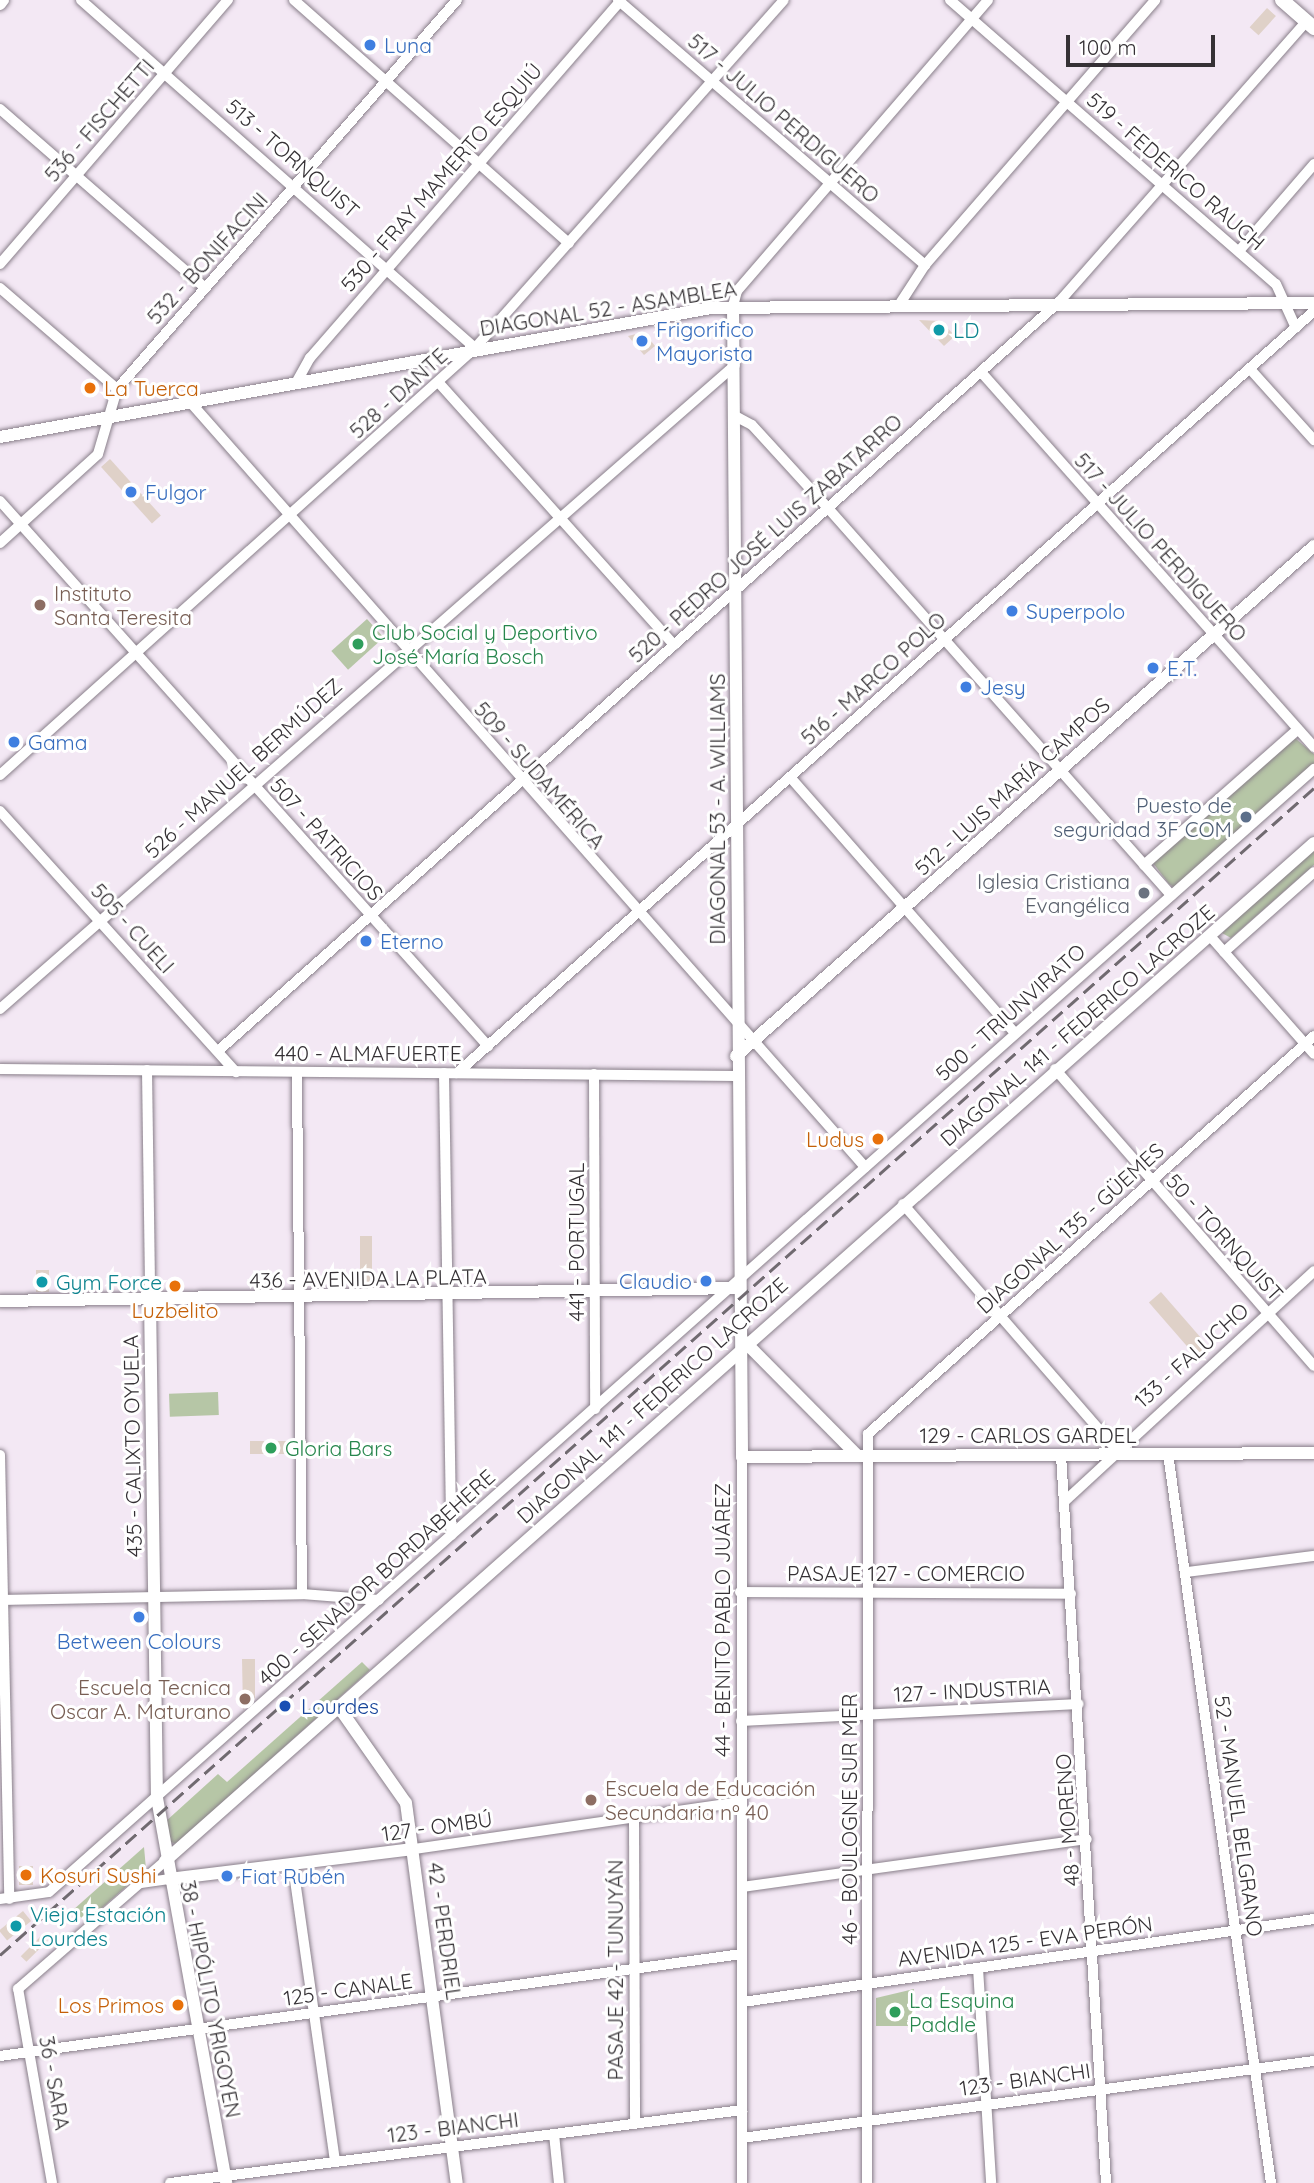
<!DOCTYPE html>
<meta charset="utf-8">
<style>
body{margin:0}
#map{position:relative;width:1314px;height:2183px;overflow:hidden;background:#f3e8f4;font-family:Quicksand,sans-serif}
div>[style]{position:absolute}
.green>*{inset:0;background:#b6c6a6;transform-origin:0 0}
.building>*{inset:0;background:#dfd1c8;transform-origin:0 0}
.roads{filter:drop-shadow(0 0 2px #897f8a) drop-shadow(0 0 2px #897f8a)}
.minor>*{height:10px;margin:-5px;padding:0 5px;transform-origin:5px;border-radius:5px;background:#fff}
.tertiary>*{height:12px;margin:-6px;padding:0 6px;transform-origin:6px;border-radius:6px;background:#fff}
.secondary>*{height:14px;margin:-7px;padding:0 7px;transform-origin:7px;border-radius:7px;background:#fff}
.rail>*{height:2.5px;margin-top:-1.25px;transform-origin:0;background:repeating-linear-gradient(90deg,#706a70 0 14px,transparent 0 21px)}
.dots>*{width:19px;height:19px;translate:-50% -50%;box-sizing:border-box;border:4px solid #fff;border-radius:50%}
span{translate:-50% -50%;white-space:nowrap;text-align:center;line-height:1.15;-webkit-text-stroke:6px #fff;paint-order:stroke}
.shop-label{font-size:21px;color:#366cbe}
.left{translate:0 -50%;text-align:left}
.right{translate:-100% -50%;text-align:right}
.street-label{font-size:21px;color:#353135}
.culture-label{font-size:21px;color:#0d838f}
.food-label{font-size:21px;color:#c56008}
.education-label{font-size:21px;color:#785e54}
.leisure-label{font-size:21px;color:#27864d}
.service-label{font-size:21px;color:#4e5e75}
.worship-label{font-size:21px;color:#5b616d}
.transit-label{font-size:21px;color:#164399}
.scale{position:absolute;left:1066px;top:35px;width:149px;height:32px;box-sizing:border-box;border:4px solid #353135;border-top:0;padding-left:9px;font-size:21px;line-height:24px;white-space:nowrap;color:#353135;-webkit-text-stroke:5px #fff;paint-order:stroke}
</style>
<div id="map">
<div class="green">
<div style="left:367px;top:619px;width:25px;height:48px;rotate:48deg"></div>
<div style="clip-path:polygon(1295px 738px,1314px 754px,1314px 766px,1174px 887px,1169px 884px,1153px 863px)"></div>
<div style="clip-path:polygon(1314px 847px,1314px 865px,1231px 938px,1222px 933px)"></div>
<div style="left:218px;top:1392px;width:23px;height:49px;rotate:88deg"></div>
<div style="clip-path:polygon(362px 1662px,370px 1670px,176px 1844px,169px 1841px,165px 1822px,218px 1774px,227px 1782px)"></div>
<div style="clip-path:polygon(144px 1847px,146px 1869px,86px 1922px,73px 1910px)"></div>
<div style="clip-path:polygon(914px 1989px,914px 2026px,876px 2026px,876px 1998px)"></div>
</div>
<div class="building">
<div style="left:1267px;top:8px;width:12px;height:26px;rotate:42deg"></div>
<div style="clip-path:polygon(919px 320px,941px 321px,955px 336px,944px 346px)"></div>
<div style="clip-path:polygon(644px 332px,655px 346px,644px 355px,628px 336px)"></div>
<div style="left:110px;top:459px;width:76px;height:12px;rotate:48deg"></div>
<div style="left:360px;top:1236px;width:12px;height:50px"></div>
<div style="left:36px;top:1270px;width:13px;height:22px"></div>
<div style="left:1161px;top:1292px;width:73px;height:16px;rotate:49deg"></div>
<div style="left:291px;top:1441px;width:13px;height:41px;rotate:90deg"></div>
<div style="clip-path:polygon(242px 1659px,255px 1659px,255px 1698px,243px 1710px)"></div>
<div style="left:19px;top:1866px;width:14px;height:19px"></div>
<div style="left:23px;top:1911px;width:13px;height:31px;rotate:51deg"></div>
<div style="left:42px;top:1935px;width:8px;height:30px;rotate:45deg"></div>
</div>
<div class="roads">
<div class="minor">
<div style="left:81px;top:0;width:526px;rotate:41.45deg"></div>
<div style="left:294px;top:0;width:367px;rotate:41.5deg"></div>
<div style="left:618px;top:0;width:406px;rotate:40.8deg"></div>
<div style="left:950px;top:0;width:432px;rotate:41.1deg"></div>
<div style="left:1276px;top:284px;width:48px;rotate:65.6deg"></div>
<div style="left:0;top:109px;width:272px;rotate:41.1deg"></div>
<div style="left:1239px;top:251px;width:115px;rotate:-49.2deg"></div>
<div style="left:0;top:264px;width:349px;rotate:-49.2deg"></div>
<div style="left:0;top:288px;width:155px;rotate:40.8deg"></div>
<div style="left:901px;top:302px;width:44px;rotate:-57deg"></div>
<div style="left:925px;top:265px;width:351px;rotate:-49deg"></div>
<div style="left:733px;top:306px;width:16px;rotate:-75deg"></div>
<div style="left:737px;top:291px;width:384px;rotate:-49.2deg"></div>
<div style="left:1250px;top:369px;width:96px;rotate:48deg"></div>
<div style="left:981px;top:372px;width:502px;rotate:48.39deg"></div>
<div style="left:296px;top:383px;width:29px;rotate:-61deg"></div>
<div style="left:310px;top:358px;width:474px;rotate:-49deg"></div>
<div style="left:439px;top:383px;width:352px;rotate:48.1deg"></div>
<div style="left:191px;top:403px;width:1019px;rotate:48.58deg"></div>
<div style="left:735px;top:416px;width:19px;rotate:28deg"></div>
<div style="left:752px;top:425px;width:111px;rotate:47.6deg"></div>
<div style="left:827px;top:507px;width:519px;rotate:48.44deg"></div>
<div style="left:0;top:501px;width:732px;rotate:48.16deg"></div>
<div style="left:0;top:543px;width:132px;rotate:-42.2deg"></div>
<div style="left:98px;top:454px;width:68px;rotate:-73.7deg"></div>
<div style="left:117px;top:389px;width:517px;rotate:-48.85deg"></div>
<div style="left:0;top:775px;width:639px;rotate:-41.95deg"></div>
<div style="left:475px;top:348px;width:465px;rotate:-48.4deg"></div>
<div style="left:790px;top:777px;width:341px;rotate:48.7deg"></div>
<div style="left:0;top:811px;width:352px;rotate:47.9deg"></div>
<div style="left:1144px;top:865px;width:205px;rotate:-41.4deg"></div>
<div style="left:1210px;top:936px;width:157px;rotate:48.6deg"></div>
<div style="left:1224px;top:952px;width:120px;rotate:-41.6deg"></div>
<div style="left:0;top:1009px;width:977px;rotate:-41.22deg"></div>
<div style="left:218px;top:1051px;width:1126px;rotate:-41.69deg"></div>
<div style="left:1059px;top:302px;width:375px;rotate:-48.6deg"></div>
<div style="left:0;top:1069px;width:736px;rotate:0.54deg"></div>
<div style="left:1055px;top:1069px;width:394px;rotate:48.9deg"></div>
<div style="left:147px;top:1070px;width:229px;rotate:89.2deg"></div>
<div style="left:444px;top:1073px;width:462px;rotate:89.1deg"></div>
<div style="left:457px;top:1073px;width:1147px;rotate:-41.64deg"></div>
<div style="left:297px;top:1074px;width:520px;rotate:89.45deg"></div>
<div style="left:594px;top:1074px;width:335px;rotate:89.8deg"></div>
<div style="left:903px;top:1204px;width:325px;rotate:49deg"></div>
<div style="left:1168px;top:1454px;width:736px;rotate:81.96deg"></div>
<div style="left:0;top:1455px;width:444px;rotate:88.8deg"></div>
<div style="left:1061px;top:1455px;width:729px;rotate:86.46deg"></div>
<div style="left:1065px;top:1501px;width:339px;rotate:-42.7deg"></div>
<div style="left:1187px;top:1572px;width:128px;rotate:-7.2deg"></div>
<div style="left:740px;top:1592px;width:331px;rotate:0.3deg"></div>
<div style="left:0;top:1600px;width:302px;rotate:-1.1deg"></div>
<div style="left:302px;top:1594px;width:77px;rotate:4.5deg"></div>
<div style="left:741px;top:1721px;width:338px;rotate:-2.9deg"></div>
<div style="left:634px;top:1818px;width:304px;rotate:89.8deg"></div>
<div style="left:414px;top:1849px;width:330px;rotate:-8.2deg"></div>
<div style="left:293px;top:1866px;width:298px;rotate:81.9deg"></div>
<div style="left:141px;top:1883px;width:28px;rotate:-8deg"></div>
<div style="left:742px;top:1887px;width:348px;rotate:-7.9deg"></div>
<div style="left:0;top:1899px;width:49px;rotate:-8.1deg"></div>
<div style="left:49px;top:1892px;width:1692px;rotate:-41.6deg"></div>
<div style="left:978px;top:1968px;width:215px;rotate:86.5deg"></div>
<div style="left:743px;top:2002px;width:577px;rotate:-8.27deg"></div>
<div style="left:0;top:2056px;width:749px;rotate:-7.83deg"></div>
<div style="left:554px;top:2134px;width:49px;rotate:84.2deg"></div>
<div style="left:742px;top:2138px;width:577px;rotate:-7.67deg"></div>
<div style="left:52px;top:2183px;width:197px;rotate:-99.9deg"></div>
<div style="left:18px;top:1989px;width:195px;rotate:-41deg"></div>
<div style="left:170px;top:2183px;width:577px;rotate:-7.27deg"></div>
<div style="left:742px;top:2183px;width:726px;rotate:-90deg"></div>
<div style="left:867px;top:2183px;width:749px;rotate:-89.92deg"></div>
<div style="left:868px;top:1434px;width:598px;rotate:-41.74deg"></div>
</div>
<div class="tertiary">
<div style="left:0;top:4px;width:5px;rotate:-53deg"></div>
<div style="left:733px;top:306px;width:1151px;rotate:89.55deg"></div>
<div style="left:742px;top:1457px;width:572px;rotate:-0.4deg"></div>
<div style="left:0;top:437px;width:723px;rotate:-10.28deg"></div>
<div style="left:711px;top:308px;width:603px;rotate:-0.48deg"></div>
<div style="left:736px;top:1056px;width:771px;rotate:-41.42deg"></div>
<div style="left:150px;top:1299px;width:499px;rotate:89.2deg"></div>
<div style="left:157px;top:1798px;width:391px;rotate:79.8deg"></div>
<div style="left:0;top:1301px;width:736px;rotate:-1.01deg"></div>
<div style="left:745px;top:1342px;width:159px;rotate:45.3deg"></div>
<div style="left:338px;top:1706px;width:118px;rotate:55deg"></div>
<div style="left:406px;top:1803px;width:383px;rotate:82.4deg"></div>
<div style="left:165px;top:1861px;width:1535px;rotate:-41.54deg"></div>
<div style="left:169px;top:1879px;width:247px;rotate:-7deg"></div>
</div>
<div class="secondary">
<div style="left:1282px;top:0;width:43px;rotate:41.2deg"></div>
</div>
</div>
<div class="rail">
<div style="left:0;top:1955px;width:1757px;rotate:-41.61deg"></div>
</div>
<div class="dots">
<div style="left:370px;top:45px;background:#3f7fe0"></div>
<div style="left:939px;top:330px;background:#0f9aa8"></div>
<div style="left:642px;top:341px;background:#3f7fe0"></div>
<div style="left:90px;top:388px;background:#e8710a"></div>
<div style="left:131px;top:492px;background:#3f7fe0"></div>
<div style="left:40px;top:605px;background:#8d6e63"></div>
<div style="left:1012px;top:611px;background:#3f7fe0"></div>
<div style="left:358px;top:644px;background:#2e9e5b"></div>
<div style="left:1153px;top:668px;background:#3f7fe0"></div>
<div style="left:966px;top:687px;background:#3f7fe0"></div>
<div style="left:14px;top:742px;background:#3f7fe0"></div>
<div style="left:1246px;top:817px;background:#5c6f8a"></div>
<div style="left:1144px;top:893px;background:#6b7280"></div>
<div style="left:366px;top:941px;background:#3f7fe0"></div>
<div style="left:878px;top:1139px;background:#e8710a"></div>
<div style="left:706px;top:1281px;background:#3f7fe0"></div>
<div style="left:42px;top:1282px;background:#0f9aa8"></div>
<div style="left:175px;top:1286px;background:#e8710a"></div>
<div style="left:271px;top:1448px;background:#2e9e5b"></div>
<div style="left:139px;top:1617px;background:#3f7fe0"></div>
<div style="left:245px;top:1699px;background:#8d6e63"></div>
<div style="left:285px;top:1706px;background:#1a4fb4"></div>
<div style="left:591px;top:1800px;background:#8d6e63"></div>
<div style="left:26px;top:1875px;background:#e8710a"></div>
<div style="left:227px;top:1876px;background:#3f7fe0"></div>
<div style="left:16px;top:1926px;background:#0f9aa8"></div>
<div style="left:178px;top:2005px;background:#e8710a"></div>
<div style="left:895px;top:2012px;background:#2e9e5b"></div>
</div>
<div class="shop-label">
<span class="left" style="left:384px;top:45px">Luna</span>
<span class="left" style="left:656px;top:341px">Frigorifico<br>Mayorista</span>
<span class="left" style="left:145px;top:492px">Fulgor</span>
<span class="left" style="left:1026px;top:611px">Superpolo</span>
<span class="left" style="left:1167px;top:668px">E.T.</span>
<span class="left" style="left:980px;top:687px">Jesy</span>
<span class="left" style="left:28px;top:742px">Gama</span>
<span class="left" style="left:380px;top:941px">Eterno</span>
<span class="right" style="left:692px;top:1281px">Claudio</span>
<span style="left:139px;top:1641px">Between Colours</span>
<span class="left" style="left:241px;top:1876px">Fiat Rubén</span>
</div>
<div class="street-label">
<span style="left:784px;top:118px;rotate:41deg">517 - JULIO PERDIGUERO</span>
<span style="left:99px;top:120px;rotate:-49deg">536 - FISCHETTI</span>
<span style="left:293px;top:158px;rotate:41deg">513 - TORNQUIST</span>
<span style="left:1176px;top:171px;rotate:41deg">519 - FEDERICO RAUCH</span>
<span style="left:441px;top:177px;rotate:-49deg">530 - FRAY MAMERTO ESQUIÚ</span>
<span style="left:207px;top:258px;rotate:-48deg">532 - BONIFACINI</span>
<span style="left:608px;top:308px;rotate:-9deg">DIAGONAL 52 - ASAMBLEA</span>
<span style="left:398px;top:393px;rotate:-42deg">528 - DANTE</span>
<span style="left:765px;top:538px;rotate:-42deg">520 - PEDRO JOSÉ LUIS ZABATARRO</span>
<span style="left:1161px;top:547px;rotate:48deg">517 - JULIO PERDIGUERO</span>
<span style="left:873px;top:678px;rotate:-42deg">516 - MARCO POLO</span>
<span style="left:243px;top:768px;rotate:-42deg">526 - MANUEL BERMÚDEZ</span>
<span style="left:540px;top:775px;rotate:49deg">509 - SUDAMÉRICA</span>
<span style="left:1012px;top:786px;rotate:-42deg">512 - LUIS MARÍA CAMPOS</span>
<span style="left:717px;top:809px;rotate:-90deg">DIAGONAL 53 - A. WILLIAMS</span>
<span style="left:327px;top:839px;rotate:48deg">507 - PATRICIOS</span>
<span style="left:133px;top:928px;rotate:48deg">505 - CUELI</span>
<span style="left:1010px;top:1012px;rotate:-42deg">500 - TRIUNVIRATO</span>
<span style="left:1077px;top:1025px;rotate:-41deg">DIAGONAL 141 - FEDERICO LACROZE</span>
<span style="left:368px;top:1053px">440 - ALMAFUERTE</span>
<span style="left:1070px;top:1228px;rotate:-42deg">DIAGONAL 135 - GÜEMES</span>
<span style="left:1225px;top:1237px;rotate:48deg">50 - TORNQUIST</span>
<span style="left:576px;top:1242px;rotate:-90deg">441 - PORTUGAL</span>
<span style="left:368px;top:1278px;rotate:-1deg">436 - AVENIDA LA PLATA</span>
<span style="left:1191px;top:1355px;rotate:-42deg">133 - FALUCHO</span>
<span style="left:652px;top:1400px;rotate:-42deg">DIAGONAL 141 - FEDERICO LACROZE</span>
<span style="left:1028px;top:1435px">129 - CARLOS GARDEL</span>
<span style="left:132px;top:1446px;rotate:-91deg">435 - CALIXTO OYUELA</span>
<span style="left:906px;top:1573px">PASAJE 127 - COMERCIO</span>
<span style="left:376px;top:1577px;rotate:-42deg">400 - SENADOR BORDABEHERE</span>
<span style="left:722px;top:1620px;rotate:-90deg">44 - BENITO PABLO JUÁREZ</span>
<span style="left:972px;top:1690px;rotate:-3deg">127 - INDUSTRIA</span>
<span style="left:1239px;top:1816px;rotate:82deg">52 - MANUEL BELGRANO</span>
<span style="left:849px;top:1819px;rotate:-90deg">46 - BOULOGNE SUR MER</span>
<span style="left:1067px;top:1820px;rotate:-94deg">48 - MORENO</span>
<span style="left:437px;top:1826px;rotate:-8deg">127 - OMBÚ</span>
<span style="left:445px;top:1931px;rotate:82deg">42 - PERDRIEL</span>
<span style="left:1025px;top:1941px;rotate:-8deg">AVENIDA 125 - EVA PERÓN</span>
<span style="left:615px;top:1970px;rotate:-90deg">PASAJE 42 - TUNUYÁN</span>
<span style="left:348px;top:1989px;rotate:-8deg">125 - CANALE</span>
<span style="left:211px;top:1999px;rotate:79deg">38 - HIPÓLITO YRIGOYEN</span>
<span style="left:1025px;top:2079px;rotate:-8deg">123 - BIANCHI</span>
<span style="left:55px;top:2083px;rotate:80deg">36 - SARA</span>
<span style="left:453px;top:2127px;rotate:-7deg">123 - BIANCHI</span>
</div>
<div class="culture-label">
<span class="left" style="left:953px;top:330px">LD</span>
<span class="left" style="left:56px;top:1282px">Gym Force</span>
<span class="left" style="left:30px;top:1926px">Vieja Estación<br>Lourdes</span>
</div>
<div class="food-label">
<span class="left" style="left:104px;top:388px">La Tuerca</span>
<span class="right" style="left:864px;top:1139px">Ludus</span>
<span style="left:175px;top:1310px">Luzbelito</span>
<span class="left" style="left:40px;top:1875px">Kosuri Sushi</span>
<span class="right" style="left:164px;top:2005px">Los Primos</span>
</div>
<div class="education-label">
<span class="left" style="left:54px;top:605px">Instituto<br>Santa Teresita</span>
<span class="right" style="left:231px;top:1699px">Escuela Tecnica<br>Oscar A. Maturano</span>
<span class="left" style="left:605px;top:1800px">Escuela de Educación<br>Secundaria nº 40</span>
</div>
<div class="leisure-label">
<span class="left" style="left:372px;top:644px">Club Social y Deportivo<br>José María Bosch</span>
<span class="left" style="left:285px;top:1448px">Gloria Bars</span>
<span class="left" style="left:909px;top:2012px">La Esquina<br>Paddle</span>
</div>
<div class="service-label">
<span class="right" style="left:1232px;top:817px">Puesto de<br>seguridad 3F COM</span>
</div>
<div class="worship-label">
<span class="right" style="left:1130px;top:893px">Iglesia Cristiana<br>Evangélica</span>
</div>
<div class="transit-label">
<span class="left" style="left:301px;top:1706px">Lourdes</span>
</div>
<div class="scale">100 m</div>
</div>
